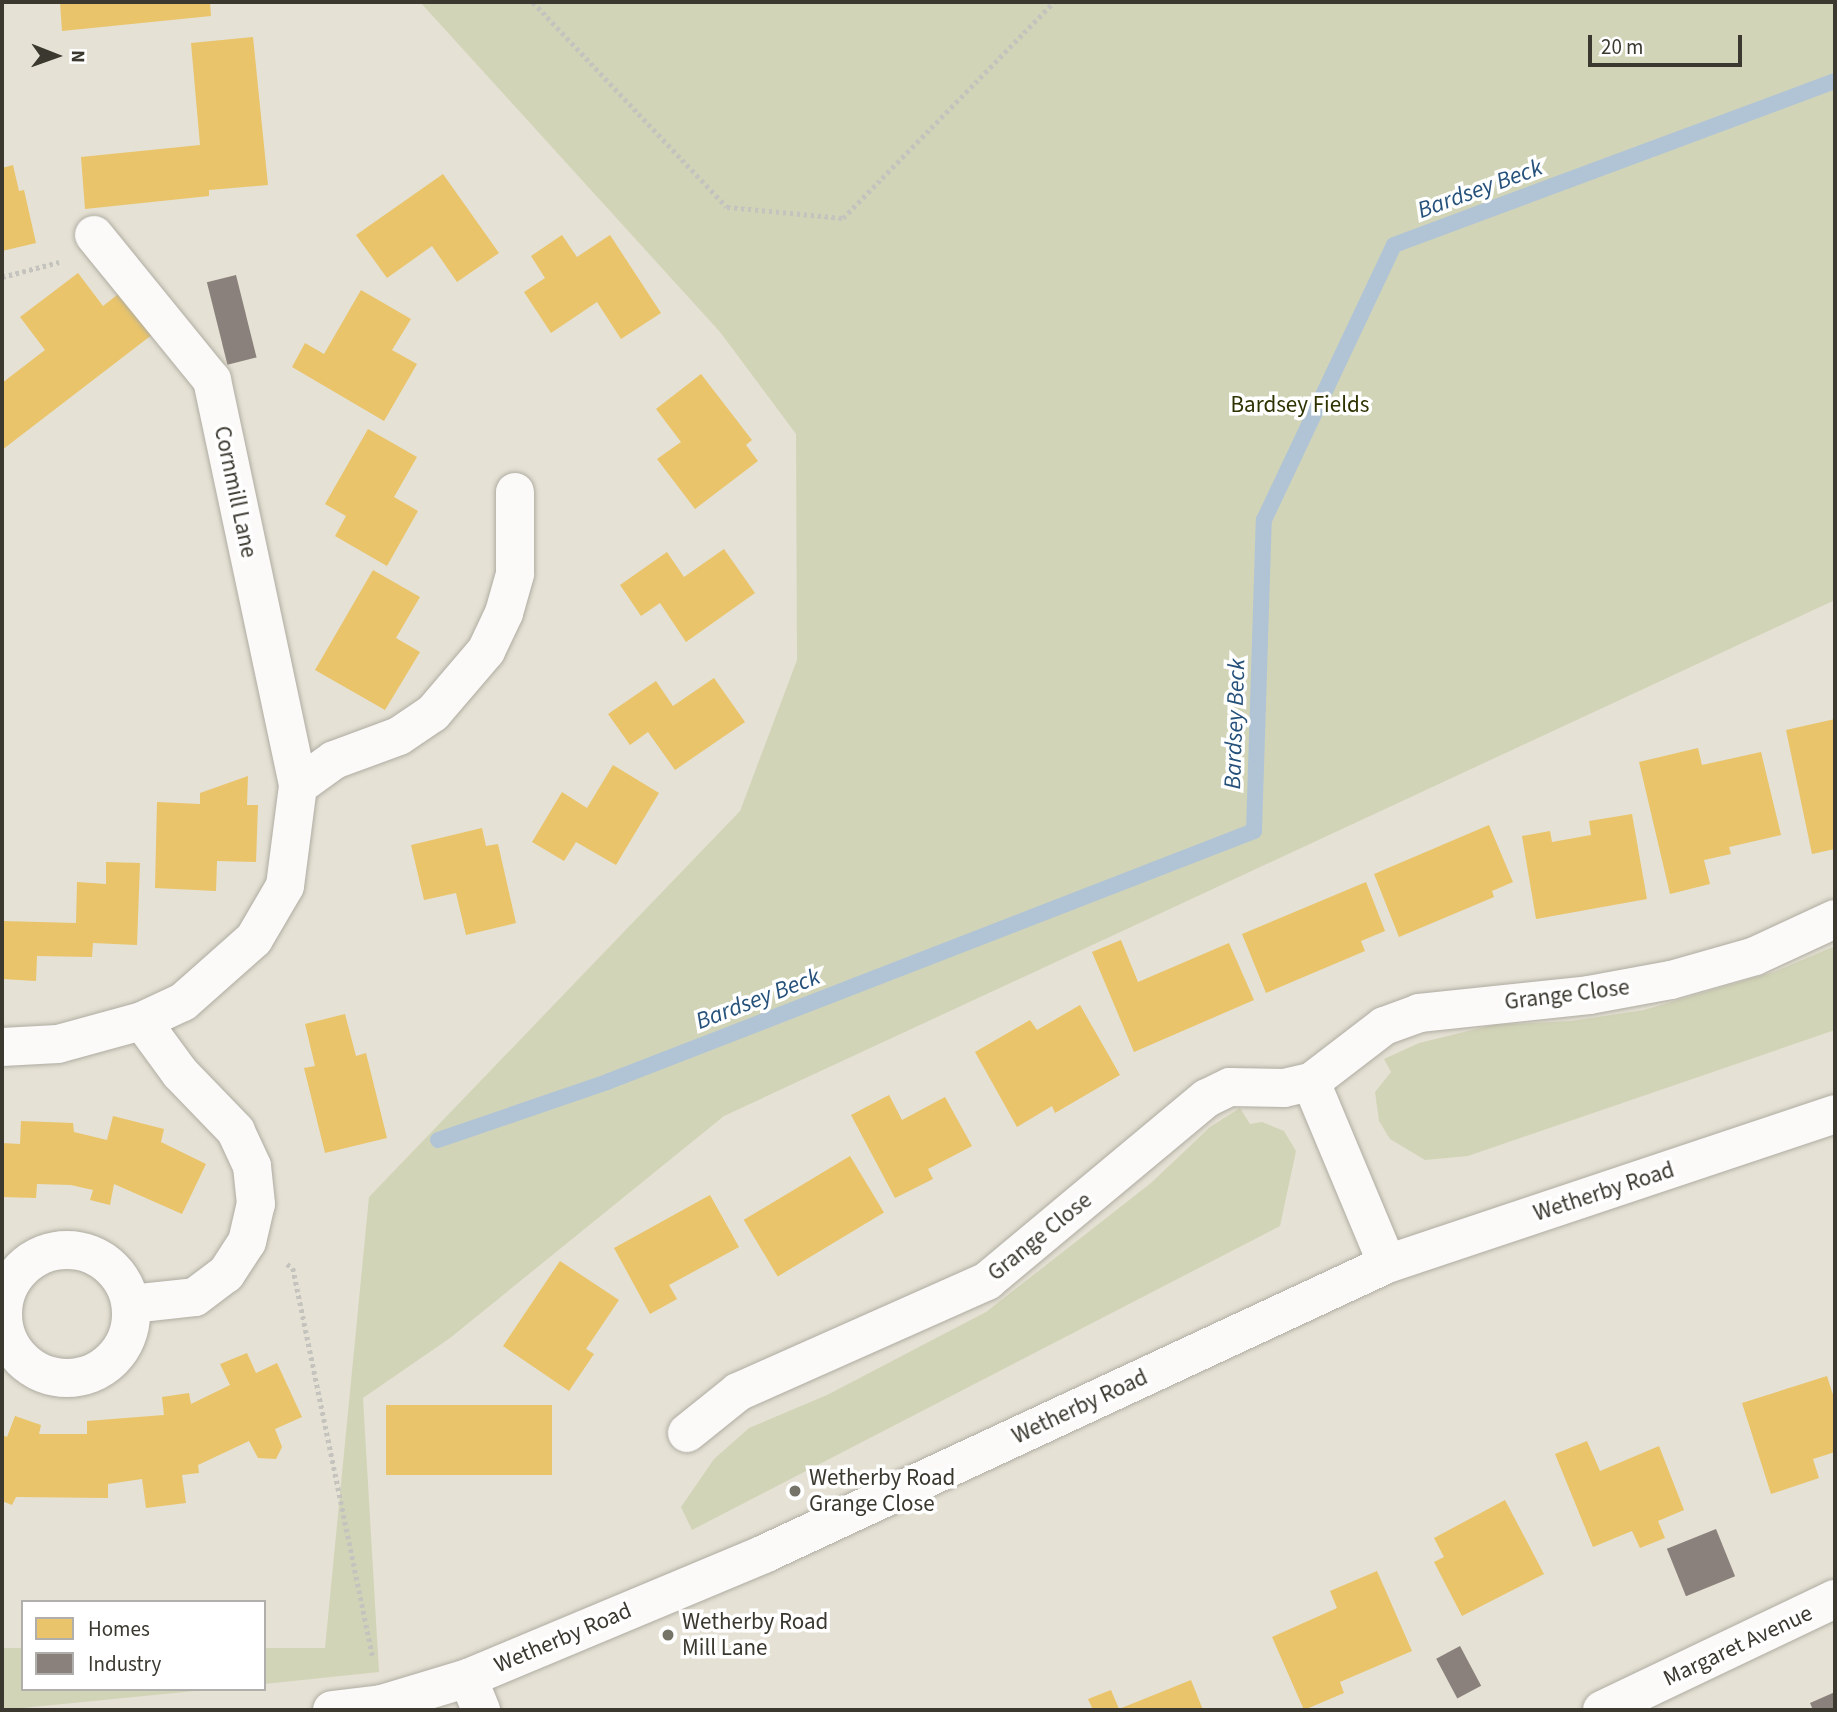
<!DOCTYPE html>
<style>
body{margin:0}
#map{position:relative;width:1837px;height:1712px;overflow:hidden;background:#e5e1d4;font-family:"Source Sans 3",sans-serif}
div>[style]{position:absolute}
.green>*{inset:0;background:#d2d4b7}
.homes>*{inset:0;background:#e9c46a;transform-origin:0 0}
.industry>*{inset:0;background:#8a817c;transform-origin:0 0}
.stream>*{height:16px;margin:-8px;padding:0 8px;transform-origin:8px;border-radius:8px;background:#b0c4d6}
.path>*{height:4.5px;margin-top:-2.25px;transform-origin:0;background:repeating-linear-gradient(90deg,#c5c3be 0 3.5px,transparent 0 7px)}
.roads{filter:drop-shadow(0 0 2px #afaca2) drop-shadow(0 0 2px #afaca2)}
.minor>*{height:38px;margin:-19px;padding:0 19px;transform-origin:19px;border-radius:19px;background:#fbfaf9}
.minor>.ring{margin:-19px;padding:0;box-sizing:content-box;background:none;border:38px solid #fbfaf9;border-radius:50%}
.major>*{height:38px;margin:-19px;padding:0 19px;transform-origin:19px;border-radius:19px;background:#fbfaf9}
.dots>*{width:19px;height:19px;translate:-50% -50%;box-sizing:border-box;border:4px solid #fff;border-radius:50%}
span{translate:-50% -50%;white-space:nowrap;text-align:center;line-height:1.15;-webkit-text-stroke:7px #fff;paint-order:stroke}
.park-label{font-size:23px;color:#2f3301}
.street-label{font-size:23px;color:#3a382f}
.poi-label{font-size:23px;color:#3a382f}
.left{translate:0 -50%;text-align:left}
.water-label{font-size:24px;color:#24507a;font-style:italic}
.frame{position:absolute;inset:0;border:4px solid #3a382f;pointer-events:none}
.legend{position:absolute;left:21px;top:1600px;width:245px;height:91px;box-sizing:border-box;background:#fff;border:2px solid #b0afac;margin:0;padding:9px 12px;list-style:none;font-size:21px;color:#3a382f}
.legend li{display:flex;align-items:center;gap:14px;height:35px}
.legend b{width:35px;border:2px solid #b0afac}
.north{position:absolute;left:21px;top:21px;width:70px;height:70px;-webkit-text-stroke:5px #fff;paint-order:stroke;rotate:91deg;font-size:19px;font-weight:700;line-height:28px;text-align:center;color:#3a382f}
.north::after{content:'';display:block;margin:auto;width:24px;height:32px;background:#3a382f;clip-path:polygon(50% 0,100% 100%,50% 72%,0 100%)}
.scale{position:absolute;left:1588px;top:35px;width:154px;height:32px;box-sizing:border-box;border:4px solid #3a382f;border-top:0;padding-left:9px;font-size:21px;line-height:24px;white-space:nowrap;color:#3a382f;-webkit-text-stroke:5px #fff;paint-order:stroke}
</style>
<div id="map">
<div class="green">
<div style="clip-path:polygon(420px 2px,1835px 2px,1835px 600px,724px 1116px,450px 1338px,363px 1398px,379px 1672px,264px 1684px,264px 1648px,325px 1648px,369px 1197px,740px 811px,797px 660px,796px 434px,720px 332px)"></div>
<div style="clip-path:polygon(1835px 946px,1835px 1030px,1468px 1156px,1425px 1160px,1390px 1139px,1379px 1121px,1375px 1092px,1391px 1072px,1384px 1059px,1419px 1043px,1493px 1025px,1571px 1021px,1644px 1010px,1774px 972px)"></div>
<div style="clip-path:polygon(1240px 1108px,1250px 1124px,1262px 1122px,1284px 1131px,1296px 1151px,1280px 1226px,692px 1530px,681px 1507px,714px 1459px,749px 1428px,827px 1395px,986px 1312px,1151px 1183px,1210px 1127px)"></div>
<div style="clip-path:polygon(2px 1648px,23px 1648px,23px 1689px,215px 1689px,2px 1710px)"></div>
</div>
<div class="homes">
<div style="clip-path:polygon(60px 2px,210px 2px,211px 16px,62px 31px)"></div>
<div style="clip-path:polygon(253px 37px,268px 185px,209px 190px,209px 196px,85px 209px,81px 157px,200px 145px,191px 43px)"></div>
<div style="clip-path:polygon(13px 165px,19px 191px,24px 190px,36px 243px,2px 251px,2px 168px)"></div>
<div style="clip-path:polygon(443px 174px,499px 253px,457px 282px,432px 246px,387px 278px,356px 235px)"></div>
<div style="clip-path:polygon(562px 235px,577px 257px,610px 235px,661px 313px,621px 339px,597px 302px,551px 333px,524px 292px,545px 278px,531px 256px)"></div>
<div style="clip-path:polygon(78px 273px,103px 306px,121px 292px,153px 334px,2px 450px,2px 383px,45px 350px,20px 317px)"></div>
<div style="clip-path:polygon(361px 290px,411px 319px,392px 350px,417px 364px,384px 421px,292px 367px,305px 343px,324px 354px)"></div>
<div style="clip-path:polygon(701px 374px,752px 440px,746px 445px,758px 461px,695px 509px,657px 459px,681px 442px,656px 409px)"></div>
<div style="clip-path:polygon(368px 429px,417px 457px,394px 497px,418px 511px,387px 566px,335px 536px,346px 516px,325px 504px)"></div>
<div style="clip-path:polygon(724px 549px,755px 593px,686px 642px,660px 603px,641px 616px,620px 585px,667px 552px,684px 577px)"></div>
<div style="clip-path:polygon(373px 570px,420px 597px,396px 638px,420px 652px,385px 710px,315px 670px)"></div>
<div style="clip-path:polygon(714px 678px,745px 722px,675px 770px,648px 732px,630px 745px,608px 714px,656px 681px,673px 706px)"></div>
<div style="clip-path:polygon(1835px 719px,1835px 849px,1812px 854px,1786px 730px)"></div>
<div style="clip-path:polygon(1698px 748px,1702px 765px,1761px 752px,1781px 835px,1729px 847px,1731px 854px,1704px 860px,1710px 884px,1670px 894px,1639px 762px)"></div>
<div style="clip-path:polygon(613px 765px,659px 793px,616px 865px,576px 842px,564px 861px,532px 842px,562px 792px,587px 808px)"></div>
<div style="clip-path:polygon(248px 776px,247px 805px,258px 805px,256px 862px,217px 861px,216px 891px,155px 888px,157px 802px,200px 804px,200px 793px)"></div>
<div style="clip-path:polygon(1632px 814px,1647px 899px,1536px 919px,1522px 836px,1550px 831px,1552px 842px,1591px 835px,1589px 821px)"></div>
<div style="clip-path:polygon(1489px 825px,1513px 882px,1492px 891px,1494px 897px,1399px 937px,1374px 874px)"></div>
<div style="clip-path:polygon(482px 828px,486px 846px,498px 844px,516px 923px,466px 935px,456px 893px,424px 900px,411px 845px)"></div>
<div style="clip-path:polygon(106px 862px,140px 863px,137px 945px,93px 943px,92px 957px,37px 956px,36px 981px,2px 979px,2px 921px,76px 923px,77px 882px,106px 884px)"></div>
<div style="clip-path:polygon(1366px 882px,1385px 931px,1361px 941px,1365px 951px,1266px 993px,1242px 934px)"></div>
<div style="clip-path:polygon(1121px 940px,1138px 982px,1229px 943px,1254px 1000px,1134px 1052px,1092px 952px)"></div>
<div style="clip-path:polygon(1080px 1005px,1120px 1075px,1055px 1113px,1052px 1106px,1017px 1127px,975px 1052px,1030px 1020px,1037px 1030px)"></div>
<div style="clip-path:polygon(345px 1014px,356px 1056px,366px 1053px,387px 1138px,325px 1153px,304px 1068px,315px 1066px,305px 1024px)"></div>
<div style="clip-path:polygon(889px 1095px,902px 1120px,945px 1097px,972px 1146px,928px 1169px,933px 1179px,895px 1198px,851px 1115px)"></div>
<div style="clip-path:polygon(113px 1116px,164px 1129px,161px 1142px,206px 1164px,182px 1214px,114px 1184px,110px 1205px,90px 1200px,93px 1190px,71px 1185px,37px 1184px,36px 1198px,2px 1197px,2px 1143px,20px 1144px,21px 1121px,73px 1123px,74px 1132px,107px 1140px)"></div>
<div style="left:850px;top:1156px;width:66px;height:124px;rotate:59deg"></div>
<div style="clip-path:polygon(710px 1195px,739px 1247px,669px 1285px,677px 1299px,650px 1314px,614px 1248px)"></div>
<div style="clip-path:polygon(560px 1261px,619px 1300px,586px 1349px,594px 1354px,569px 1391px,503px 1346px)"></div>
<div style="clip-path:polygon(247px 1353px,256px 1373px,277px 1363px,302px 1417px,275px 1429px,282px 1447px,276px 1459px,258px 1458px,249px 1441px,198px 1465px,199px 1473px,182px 1475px,186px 1503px,146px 1508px,142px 1479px,108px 1484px,108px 1498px,16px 1497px,12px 1505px,2px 1501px,2px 1435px,7px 1437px,15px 1416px,41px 1425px,39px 1434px,87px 1434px,87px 1421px,164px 1415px,162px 1397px,189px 1393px,191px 1404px,230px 1385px,220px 1364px)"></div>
<div style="clip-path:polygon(1827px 1376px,1835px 1401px,1835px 1452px,1813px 1459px,1819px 1478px,1771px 1494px,1742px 1403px)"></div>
<div style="left:386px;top:1405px;width:166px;height:70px"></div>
<div style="clip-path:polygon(1587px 1441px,1600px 1471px,1659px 1446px,1684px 1510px,1658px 1521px,1665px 1538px,1640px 1548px,1632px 1531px,1593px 1547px,1555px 1454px)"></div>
<div style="clip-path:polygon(1505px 1500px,1544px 1574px,1462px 1616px,1434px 1562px,1444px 1557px,1434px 1538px)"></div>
<div style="clip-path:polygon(1377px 1571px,1412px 1651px,1340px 1682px,1344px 1693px,1304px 1710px,1272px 1637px,1337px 1608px,1330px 1591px)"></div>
<div style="clip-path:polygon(1191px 1680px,1203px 1710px,1093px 1710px,1088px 1699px,1111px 1690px,1119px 1709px)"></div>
</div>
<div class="industry">
<div style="left:236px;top:275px;width:85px;height:30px;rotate:76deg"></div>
<div style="left:1716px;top:1529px;width:51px;height:53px;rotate:68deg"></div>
<div style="left:1460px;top:1646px;width:45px;height:27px;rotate:62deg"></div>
<div style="clip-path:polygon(1835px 1692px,1835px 1710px,1813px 1710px,1810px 1703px)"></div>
</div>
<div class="stream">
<div style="left:438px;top:1140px;width:179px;rotate:-18.9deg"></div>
<div style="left:607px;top:1082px;width:694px;rotate:-21.2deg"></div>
<div style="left:1254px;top:831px;width:311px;rotate:-88.2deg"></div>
<div style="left:1264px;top:520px;width:304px;rotate:-64.7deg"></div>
<div style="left:1394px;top:245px;width:471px;rotate:-20.4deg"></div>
</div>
<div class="path">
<div style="left:533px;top:2px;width:282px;rotate:46.6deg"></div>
<div style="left:727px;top:207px;width:117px;rotate:5.4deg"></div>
<div style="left:843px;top:218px;width:302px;rotate:-45.7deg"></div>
<div style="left:2px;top:277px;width:59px;rotate:-14.7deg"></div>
<div style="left:287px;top:1264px;width:7px;rotate:34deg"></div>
<div style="left:293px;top:1268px;width:397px;rotate:78.4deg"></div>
</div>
<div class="roads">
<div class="minor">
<div style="left:94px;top:235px;width:187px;rotate:50.9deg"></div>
<div style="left:212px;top:380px;width:415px;rotate:78deg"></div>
<div style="left:2px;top:1047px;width:56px;rotate:-3.1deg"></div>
<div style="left:58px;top:1044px;width:87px;rotate:-15.3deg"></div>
<div style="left:142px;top:1021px;width:45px;rotate:-24.9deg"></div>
<div style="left:183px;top:1002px;width:95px;rotate:-41.6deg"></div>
<div style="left:254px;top:939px;width:61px;rotate:-59.7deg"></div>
<div style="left:285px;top:886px;width:101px;rotate:-82.6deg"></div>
<div style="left:298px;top:786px;width:44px;rotate:-35.8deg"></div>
<div style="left:334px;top:760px;width:69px;rotate:-20.3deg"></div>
<div style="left:399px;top:736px;width:41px;rotate:-34.1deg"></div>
<div style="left:433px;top:713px;width:82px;rotate:-49.5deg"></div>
<div style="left:486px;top:651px;width:42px;rotate:-64.7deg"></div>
<div style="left:504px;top:613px;width:41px;rotate:-74.2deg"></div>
<div style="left:515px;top:574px;width:82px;rotate:-90deg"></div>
<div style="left:1311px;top:1082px;width:197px;rotate:67.3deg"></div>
<div class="ring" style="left:3px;top:1250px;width:90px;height:90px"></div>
<div style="left:131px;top:1304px;width:64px;rotate:-6.2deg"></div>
<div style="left:195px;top:1297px;width:39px;rotate:-37deg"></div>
<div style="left:226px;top:1274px;width:38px;rotate:-57deg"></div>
<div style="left:247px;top:1242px;width:39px;rotate:-77deg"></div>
<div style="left:256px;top:1204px;width:38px;rotate:-96deg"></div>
<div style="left:252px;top:1166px;width:38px;rotate:-115deg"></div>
<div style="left:236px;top:1131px;width:81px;rotate:-134deg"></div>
<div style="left:180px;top:1073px;width:64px;rotate:-126.2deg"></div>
<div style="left:687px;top:1433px;width:65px;rotate:-38.8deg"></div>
<div style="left:738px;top:1392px;width:273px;rotate:-24deg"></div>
<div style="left:987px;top:1281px;width:286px;rotate:-39.8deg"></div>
<div style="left:1207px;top:1098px;width:25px;rotate:-26deg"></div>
<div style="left:1230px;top:1087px;width:54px;rotate:1.1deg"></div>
<div style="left:1284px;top:1088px;width:28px;rotate:-13deg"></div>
<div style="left:1311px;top:1082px;width:92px;rotate:-37.5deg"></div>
<div style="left:1384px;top:1026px;width:37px;rotate:-20deg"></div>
<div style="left:1419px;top:1013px;width:171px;rotate:-6deg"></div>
<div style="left:1589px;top:995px;width:83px;rotate:-10.4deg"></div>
<div style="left:1671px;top:980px;width:87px;rotate:-15.9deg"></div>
<div style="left:1755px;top:956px;width:88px;rotate:-24.8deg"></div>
<div style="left:468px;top:1678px;width:35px;rotate:68deg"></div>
<div style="left:1602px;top:1710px;width:258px;rotate:-25.5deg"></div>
</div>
<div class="major">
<div style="left:332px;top:1710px;width:50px;rotate:-6.8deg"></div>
<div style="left:382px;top:1704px;width:90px;rotate:-16.8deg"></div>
<div style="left:468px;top:1678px;width:321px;rotate:-22.7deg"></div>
<div style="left:764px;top:1554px;width:687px;rotate:-24.96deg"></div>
<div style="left:1387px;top:1264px;width:472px;rotate:-18.5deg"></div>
</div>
</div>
<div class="dots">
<div style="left:795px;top:1491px;background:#767369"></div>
<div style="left:668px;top:1635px;background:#767369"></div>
</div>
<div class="park-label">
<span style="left:1300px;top:405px">Bardsey Fields</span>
</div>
<div class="street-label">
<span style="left:235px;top:492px;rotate:78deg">Cornmill Lane</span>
<span style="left:1567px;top:995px;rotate:-7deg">Grange Close</span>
<span style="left:1604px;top:1192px;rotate:-18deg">Wetherby Road</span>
<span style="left:1040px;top:1237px;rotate:-39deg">Grange Close</span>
<span style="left:1080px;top:1407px;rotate:-25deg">Wetherby Road</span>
<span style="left:563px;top:1638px;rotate:-23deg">Wetherby Road</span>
<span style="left:1738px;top:1646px;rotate:-25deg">Margaret Avenue</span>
</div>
<div class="poi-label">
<span class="left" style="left:809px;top:1491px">Wetherby Road<br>Grange Close</span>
<span class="left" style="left:682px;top:1635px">Wetherby Road<br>Mill Lane</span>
</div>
<div class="water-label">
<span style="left:1480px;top:189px;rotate:-20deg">Bardsey Beck</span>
<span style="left:1235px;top:724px;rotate:-88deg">Bardsey Beck</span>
<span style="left:758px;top:999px;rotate:-21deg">Bardsey Beck</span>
</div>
<div class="frame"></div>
<ul class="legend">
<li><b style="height:19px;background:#e9c46a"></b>Homes</li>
<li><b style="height:19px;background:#8a817c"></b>Industry</li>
</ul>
<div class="north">N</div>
<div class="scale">20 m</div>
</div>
